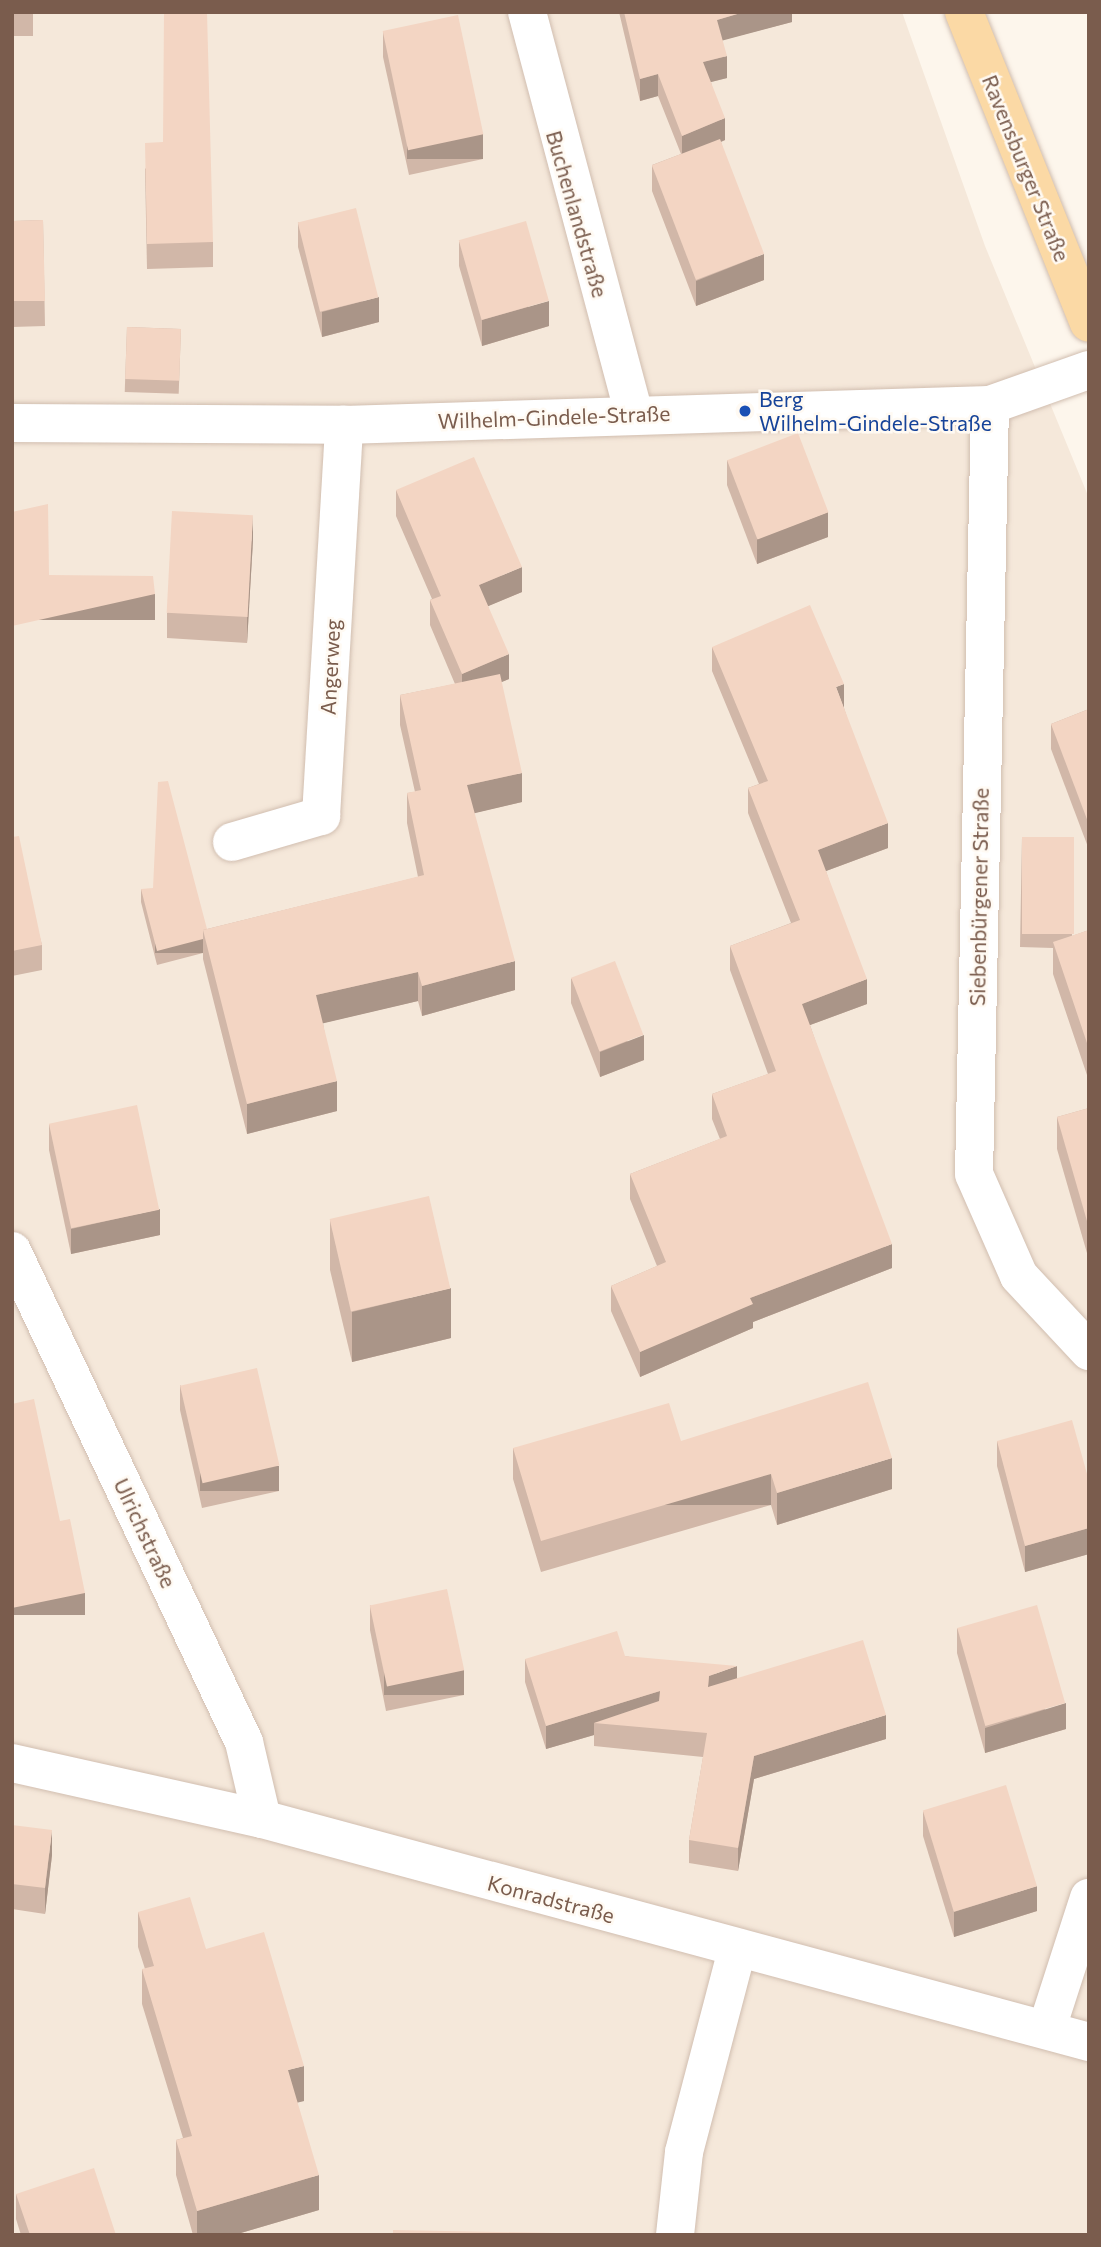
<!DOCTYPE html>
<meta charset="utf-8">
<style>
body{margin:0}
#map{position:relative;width:1101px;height:2247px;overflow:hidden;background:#fdf6ec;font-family:Commissioner,sans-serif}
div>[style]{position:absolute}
.residential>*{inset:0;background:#f5e8da}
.roads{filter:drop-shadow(0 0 2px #d1beb0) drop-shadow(0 0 2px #d1beb0)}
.minor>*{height:38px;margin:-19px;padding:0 19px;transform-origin:19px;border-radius:19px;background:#fff}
.major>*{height:38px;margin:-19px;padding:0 19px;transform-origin:19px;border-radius:19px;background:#fbd9a5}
.wall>*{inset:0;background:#d1b7a8;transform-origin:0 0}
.shaded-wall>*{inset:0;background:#aa9588;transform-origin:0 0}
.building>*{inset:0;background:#f3d5c3;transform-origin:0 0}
.dots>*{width:19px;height:19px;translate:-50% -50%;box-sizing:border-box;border:4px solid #fffaf3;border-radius:50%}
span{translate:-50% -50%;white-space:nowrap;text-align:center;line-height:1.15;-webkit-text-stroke:5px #fffaf3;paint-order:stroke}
.street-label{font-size:21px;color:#7a5c4d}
.transit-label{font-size:21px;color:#164399}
.left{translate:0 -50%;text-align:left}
.frame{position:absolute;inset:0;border:14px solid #7a5c4d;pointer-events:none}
</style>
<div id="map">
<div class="residential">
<div style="clip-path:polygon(12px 12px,902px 12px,985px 246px,1089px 498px,1089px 2235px,12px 2235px)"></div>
</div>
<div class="roads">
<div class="minor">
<div style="left:527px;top:12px;width:416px;rotate:75.1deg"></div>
<div style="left:990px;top:405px;width:769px;rotate:91.19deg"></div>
<div style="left:974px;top:1174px;width:111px;rotate:66.2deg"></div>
<div style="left:1019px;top:1276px;width:103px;rotate:47deg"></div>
<div style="left:12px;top:423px;width:332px;rotate:0.3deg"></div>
<div style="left:344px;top:425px;width:646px;rotate:-1.77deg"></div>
<div style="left:990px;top:405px;width:105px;rotate:-19.5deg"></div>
<div style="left:232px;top:842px;width:93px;rotate:-16.3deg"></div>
<div style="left:321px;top:816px;width:392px;rotate:-86.6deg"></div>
<div style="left:12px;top:1251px;width:543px;rotate:64.71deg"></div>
<div style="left:244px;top:1742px;width:79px;rotate:76.8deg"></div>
<div style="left:12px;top:1763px;width:256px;rotate:12.6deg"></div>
<div style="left:262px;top:1819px;width:857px;rotate:15.09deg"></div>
<div style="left:1047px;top:2028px;width:137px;rotate:-72.1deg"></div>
<div style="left:675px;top:2235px;width:83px;rotate:-83.8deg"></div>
<div style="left:684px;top:2152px;width:209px;rotate:-75.3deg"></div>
</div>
<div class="major">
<div style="left:964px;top:12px;width:335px;rotate:68.1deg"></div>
</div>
</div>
<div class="wall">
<div style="left:12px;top:12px;width:21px;height:24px"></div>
<div style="clip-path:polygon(619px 12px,792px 12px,792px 22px,722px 40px,727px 78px,711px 82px,725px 140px,721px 142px,764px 280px,696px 306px,652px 191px,652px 165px,681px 154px,658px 96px,640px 101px)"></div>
<div style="clip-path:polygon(383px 31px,483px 159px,409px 175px,383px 57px)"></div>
<div style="clip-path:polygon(12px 165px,13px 221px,43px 220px,45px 326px,12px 327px)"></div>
<div style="clip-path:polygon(145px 168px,213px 242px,213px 267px,147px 269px)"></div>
<div style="clip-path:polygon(298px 222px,379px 322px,322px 337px,298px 247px)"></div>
<div style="clip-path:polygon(459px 241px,549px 326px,482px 346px,459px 266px)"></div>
<div style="left:127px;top:327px;width:54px;height:65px;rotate:2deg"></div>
<div style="clip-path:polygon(727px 460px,828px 537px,757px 564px,727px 485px)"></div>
<div style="clip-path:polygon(396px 490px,522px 592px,488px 606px,509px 679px,501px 682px,522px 802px,474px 813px,515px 990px,422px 1016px,418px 1001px,323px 1023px,337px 1111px,247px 1134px,203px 959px,203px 953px,157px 965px,141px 902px,141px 889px,207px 929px,418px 877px,407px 823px,407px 793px,415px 792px,400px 725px,400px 695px,455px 684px,430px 625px,430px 600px,432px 599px,396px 516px)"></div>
<div style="clip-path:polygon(253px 540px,247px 643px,167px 638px,167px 613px)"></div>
<div style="clip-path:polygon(712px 647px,844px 708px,888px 848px,826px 871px,867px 1004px,810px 1025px,892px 1268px,753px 1322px,753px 1328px,640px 1377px,611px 1311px,611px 1286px,657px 1266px,630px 1199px,630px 1174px,720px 1139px,712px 1119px,712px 1094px,768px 1074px,730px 970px,730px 946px,791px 923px,748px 813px,748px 788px,759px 784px,712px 671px)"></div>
<div style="clip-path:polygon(1089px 709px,1088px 847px,1051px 749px,1051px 724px)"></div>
<div style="clip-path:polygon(12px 837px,42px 945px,42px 970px,12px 976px)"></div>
<div style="clip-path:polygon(1022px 837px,1074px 837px,1072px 936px,1089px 930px,1089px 1081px,1053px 974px,1053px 948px,1020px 947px)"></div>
<div style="clip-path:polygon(571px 978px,644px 1060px,600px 1077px,571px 1003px)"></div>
<div style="clip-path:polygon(1089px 1108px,1089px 1260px,1057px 1149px,1057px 1117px)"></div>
<div style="clip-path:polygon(49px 1124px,160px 1235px,71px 1254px,49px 1150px)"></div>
<div style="clip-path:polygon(330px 1220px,451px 1338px,352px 1362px,330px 1270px)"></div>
<div style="clip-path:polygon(180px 1385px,279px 1491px,202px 1508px,180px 1410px)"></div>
<div style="clip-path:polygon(681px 1441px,892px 1489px,777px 1525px,771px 1505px,541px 1572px,513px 1479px,513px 1448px)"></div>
<div style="clip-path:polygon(997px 1441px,1089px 1481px,1089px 1554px,1025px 1572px,997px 1466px)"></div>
<div style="clip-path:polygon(370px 1605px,464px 1695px,386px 1711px,370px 1630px)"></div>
<div style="clip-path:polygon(957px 1628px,1066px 1729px,985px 1753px,957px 1653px)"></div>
<div style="clip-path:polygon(625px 1656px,737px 1678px,886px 1739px,754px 1779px,738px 1871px,689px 1863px,689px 1840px,703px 1757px,594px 1746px,594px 1735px,546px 1749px,525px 1682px,525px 1659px)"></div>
<div style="clip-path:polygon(923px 1811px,1037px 1911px,954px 1937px,923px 1836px)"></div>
<div style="clip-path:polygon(12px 1825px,52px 1855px,45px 1914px,12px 1909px)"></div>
<div style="clip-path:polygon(138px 1912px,206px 1949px,304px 2101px,297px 2102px,319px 2210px,234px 2235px,193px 2235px,176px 2175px,176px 2140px,183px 2138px,142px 2004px,142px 1969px,145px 1969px,138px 1947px)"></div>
<div style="clip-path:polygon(16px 2194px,116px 2235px,21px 2235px,16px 2219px)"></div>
</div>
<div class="shaded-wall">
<div style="clip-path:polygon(744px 12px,792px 12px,792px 22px,717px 42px,717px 20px)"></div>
<div style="clip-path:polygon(727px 56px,727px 78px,703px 84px,703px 62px)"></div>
<div style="clip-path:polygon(658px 74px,658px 96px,640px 101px,640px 79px)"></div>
<div style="clip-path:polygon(725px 118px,725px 140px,682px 158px,682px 136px)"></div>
<div style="left:483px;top:134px;width:25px;height:76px;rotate:90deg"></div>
<div style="clip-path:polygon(764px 254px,764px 280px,696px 306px,696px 281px)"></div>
<div style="clip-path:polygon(379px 297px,379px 322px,322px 337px,322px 312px)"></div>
<div style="clip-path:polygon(549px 301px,549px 326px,482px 346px,482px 320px)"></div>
<div style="clip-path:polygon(828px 512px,828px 537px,757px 564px,757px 539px)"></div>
<div style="clip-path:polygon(253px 515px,253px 540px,247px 643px,247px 618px)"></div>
<div style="clip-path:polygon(522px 567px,522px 592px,479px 610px,479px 585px)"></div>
<div style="left:155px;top:594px;width:26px;height:147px;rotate:90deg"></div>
<div style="clip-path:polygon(509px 654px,509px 679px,462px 699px,462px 674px)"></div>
<div style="clip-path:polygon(844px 684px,844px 709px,836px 687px)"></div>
<div style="clip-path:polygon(522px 773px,522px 802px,467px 815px,467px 785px)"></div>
<div style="clip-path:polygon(888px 823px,888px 848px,818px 874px,818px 850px)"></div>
<div style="left:203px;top:939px;width:14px;height:48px;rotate:90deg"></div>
<div style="clip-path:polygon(515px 961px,515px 990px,422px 1016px,422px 986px)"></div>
<div style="clip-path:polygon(418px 972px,418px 1001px,316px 1025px,316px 995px)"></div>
<div style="clip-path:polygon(867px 979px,867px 1004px,802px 1028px,802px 1004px)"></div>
<div style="clip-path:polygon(644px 1035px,644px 1060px,600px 1077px,600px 1052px)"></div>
<div style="clip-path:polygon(337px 1081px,337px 1111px,247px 1134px,247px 1104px)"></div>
<div style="clip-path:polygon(160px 1209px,160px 1235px,71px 1254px,71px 1229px)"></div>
<div style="clip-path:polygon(892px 1244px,892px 1268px,753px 1322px,753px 1328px,640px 1377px,640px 1352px,750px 1298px)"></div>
<div style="clip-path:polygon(451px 1288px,451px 1338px,352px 1362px,352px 1312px)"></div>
<div style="clip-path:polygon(892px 1458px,892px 1489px,777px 1525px,777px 1493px)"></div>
<div style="left:279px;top:1466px;width:25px;height:79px;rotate:90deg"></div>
<div style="left:771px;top:1474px;width:31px;height:240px;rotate:90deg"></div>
<div style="clip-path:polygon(1089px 1528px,1089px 1554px,1025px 1572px,1025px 1546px)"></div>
<div style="left:85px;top:1593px;width:22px;height:75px;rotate:90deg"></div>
<div style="clip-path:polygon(737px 1666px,737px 1690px,708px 1687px,709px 1676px)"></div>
<div style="left:464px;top:1670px;width:25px;height:80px;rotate:90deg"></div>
<div style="clip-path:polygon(660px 1691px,660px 1714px,594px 1723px,594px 1735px,546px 1749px,546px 1726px)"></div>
<div style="clip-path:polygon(1066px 1703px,1066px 1729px,985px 1753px,985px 1728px)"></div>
<div style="clip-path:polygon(886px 1715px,886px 1739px,754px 1779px,738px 1871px,738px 1848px,754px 1756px)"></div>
<div style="clip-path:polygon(52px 1830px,52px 1855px,45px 1914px,45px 1888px)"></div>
<div style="clip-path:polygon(1037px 1886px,1037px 1911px,954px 1937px,954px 1912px)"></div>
<div style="clip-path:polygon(304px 2066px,304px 2101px,288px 2105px,288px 2070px)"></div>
<div style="clip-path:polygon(319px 2175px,319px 2210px,234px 2235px,197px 2235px,197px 2211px)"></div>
</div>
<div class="building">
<div style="clip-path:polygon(12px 12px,32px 12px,12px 13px)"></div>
<div style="clip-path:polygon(164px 12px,207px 12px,213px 242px,147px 244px,145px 143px,163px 142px)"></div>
<div style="clip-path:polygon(624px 12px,744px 12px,717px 20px,727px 56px,703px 62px,725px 118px,682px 136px,658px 74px,640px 79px)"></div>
<div style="left:458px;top:15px;width:122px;height:77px;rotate:78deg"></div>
<div style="left:720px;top:139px;width:123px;height:73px;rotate:69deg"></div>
<div style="clip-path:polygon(12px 165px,13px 221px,43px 220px,45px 301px,12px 301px)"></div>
<div style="left:356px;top:208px;width:92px;height:60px;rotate:76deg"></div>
<div style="left:526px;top:221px;width:83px;height:70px;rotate:74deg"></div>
<div style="left:127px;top:327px;width:54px;height:52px;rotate:2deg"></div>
<div style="left:798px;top:433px;width:85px;height:76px;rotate:69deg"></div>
<div style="clip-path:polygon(474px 457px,522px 567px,479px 585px,509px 654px,462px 674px,430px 600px,441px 596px,396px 490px)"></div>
<div style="clip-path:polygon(48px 504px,49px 575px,153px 576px,155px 594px,12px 626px,12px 512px)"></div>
<div style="left:172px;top:511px;width:81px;height:102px;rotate:3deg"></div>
<div style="clip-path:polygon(810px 605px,844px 684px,836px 687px,888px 823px,818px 850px,867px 979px,802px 1004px,892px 1244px,750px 1298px,753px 1304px,640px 1352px,611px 1286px,666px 1262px,630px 1174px,727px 1136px,712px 1094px,776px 1071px,730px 946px,800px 920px,748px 788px,768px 781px,712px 647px)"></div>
<div style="clip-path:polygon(500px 674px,522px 773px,467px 785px,515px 961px,422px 986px,418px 972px,316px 995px,337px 1081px,247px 1104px,203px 930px,424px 875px,407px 793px,421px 790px,400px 695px)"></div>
<div style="clip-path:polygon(1089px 709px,1089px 822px,1088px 822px,1051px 724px)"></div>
<div style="clip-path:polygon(168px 781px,207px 929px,203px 930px,203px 939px,157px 951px,141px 889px,153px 888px,158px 782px)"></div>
<div style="clip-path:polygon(19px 836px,42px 945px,12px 951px,12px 837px)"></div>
<div style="left:1022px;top:837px;width:52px;height:97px"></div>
<div style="clip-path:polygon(1089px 930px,1089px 1049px,1053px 942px)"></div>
<div style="left:615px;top:961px;width:79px;height:47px;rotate:69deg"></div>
<div style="left:137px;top:1105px;width:107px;height:90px;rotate:78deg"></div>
<div style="clip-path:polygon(1089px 1108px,1089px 1228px,1057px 1117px)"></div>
<div style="left:429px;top:1196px;width:95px;height:102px;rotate:77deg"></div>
<div style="left:257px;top:1368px;width:100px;height:79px;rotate:77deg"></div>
<div style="clip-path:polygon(868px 1382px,892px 1458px,777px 1493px,771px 1474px,541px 1541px,513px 1448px,669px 1403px,681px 1441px)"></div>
<div style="clip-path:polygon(34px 1399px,60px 1521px,70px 1519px,85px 1593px,12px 1608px,12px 1531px,14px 1531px,12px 1524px,12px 1404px)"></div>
<div style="clip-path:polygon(1072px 1420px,1089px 1481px,1089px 1528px,1025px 1546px,997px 1441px)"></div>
<div style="left:447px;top:1589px;width:83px;height:79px;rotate:78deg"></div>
<div style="left:1037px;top:1605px;width:102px;height:83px;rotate:74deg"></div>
<div style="clip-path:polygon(617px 1631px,625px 1656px,737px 1666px,709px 1676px,708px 1687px,863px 1640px,886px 1715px,754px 1756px,738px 1848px,689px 1840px,707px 1733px,594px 1723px,659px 1701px,660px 1691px,546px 1726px,525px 1659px)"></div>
<div style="left:1006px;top:1785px;width:106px;height:87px;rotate:73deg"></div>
<div style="clip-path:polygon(12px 1825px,52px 1830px,45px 1888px,12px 1884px)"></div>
<div style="clip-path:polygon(190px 1897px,206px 1949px,264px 1932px,304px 2066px,288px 2070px,319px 2175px,197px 2211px,176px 2140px,192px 2136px,142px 1969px,154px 1966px,138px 1912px)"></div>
<div style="clip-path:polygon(94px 2168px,116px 2235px,30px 2235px,16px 2194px)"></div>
<div style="clip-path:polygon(393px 2230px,556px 2233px,556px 2235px,393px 2235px)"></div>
</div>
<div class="dots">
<div style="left:745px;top:411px;background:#1a4fb4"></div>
</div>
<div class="street-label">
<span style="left:1026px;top:168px;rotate:68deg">Ravensburger Straße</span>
<span style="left:577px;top:214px;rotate:74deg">Buchenlandstraße</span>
<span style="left:554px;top:417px;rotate:-2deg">Wilhelm-Gindele-Straße</span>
<span style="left:330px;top:667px;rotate:-87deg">Angerweg</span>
<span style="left:979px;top:897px;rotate:-89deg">Siebenbürgener Straße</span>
<span style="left:145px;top:1533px;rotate:65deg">Ulrichstraße</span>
<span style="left:551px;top:1899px;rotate:15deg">Konradstraße</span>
</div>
<div class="transit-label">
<span class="left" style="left:759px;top:411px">Berg<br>Wilhelm-Gindele-Straße</span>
</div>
<div class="frame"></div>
</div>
